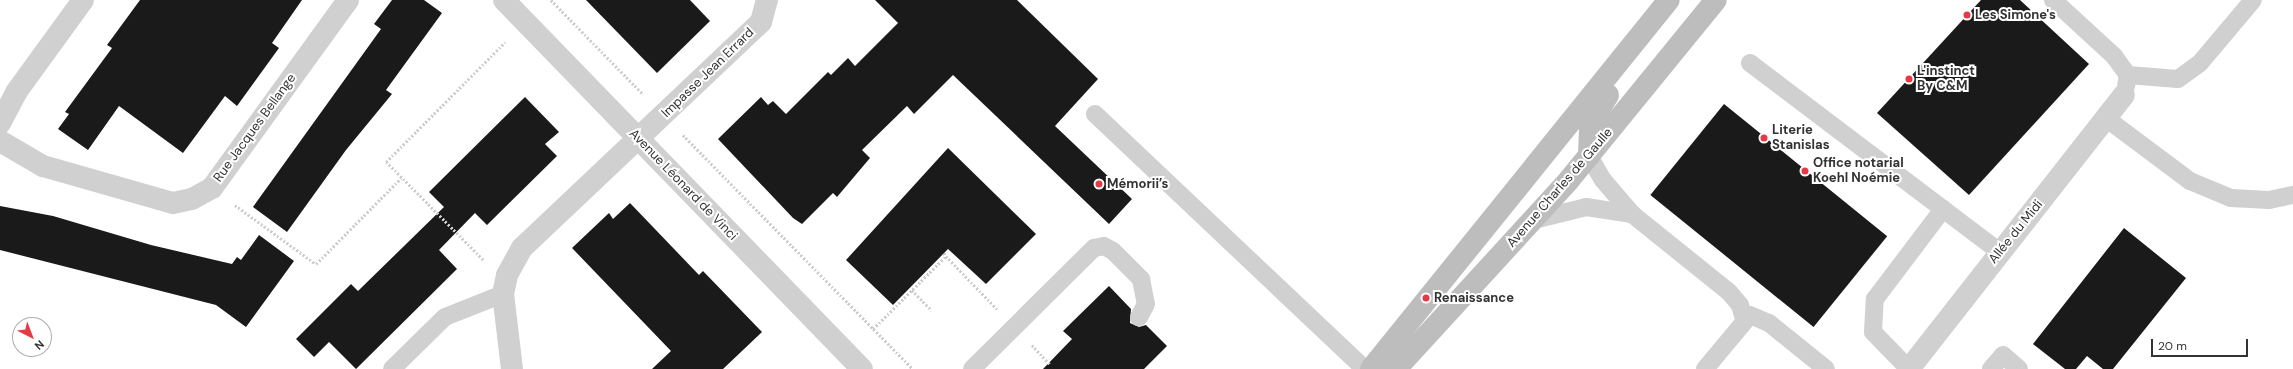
<!DOCTYPE html>
<meta charset="utf-8">
<style>
body{margin:0}
#map{position:relative;width:2293px;height:369px;overflow:hidden;background:#fff;font-family:"DM Sans",sans-serif}
div>[style]{position:absolute}
.building>*{inset:0;background:#1a1a1a;transform-origin:0 0}
.path>*{height:2.5px;margin-top:-1.25px;transform-origin:0;background:repeating-linear-gradient(90deg,#cdcdcd 0 2px,transparent 0 4px)}
.lane>*{height:18px;margin:-9px;padding:0 9px;transform-origin:9px;border-radius:9px;background:#d0d0d0}
.street>*{height:22px;margin:-11px;padding:0 11px;transform-origin:11px;border-radius:11px;background:#d0d0d0}
.secondary>*{height:22px;margin:-11px;padding:0 11px;transform-origin:11px;border-radius:11px;background:#bdbdbd}
.dots>*{width:11px;height:11px;translate:-50% -50%;box-sizing:border-box;border:2px solid #fff;border-radius:50%}
span{translate:-50% -50%;white-space:nowrap;text-align:center;line-height:1.15;-webkit-text-stroke:4px #fff;paint-order:stroke}
.poi-label{font-size:13px;color:#333;font-weight:700}
.left{translate:0 -50%;text-align:left}
.street-label{font-size:13px;color:#333}
.north{position:absolute;left:12px;top:317px;width:40px;height:40px;box-sizing:border-box;background:#fff;border:1px solid #adadad;border-radius:50%;rotate:138deg;font-size:11px;font-weight:700;line-height:16px;text-align:center;color:#333}
.north::after{content:'';display:block;margin:auto;width:14px;height:18px;background:#e63946;clip-path:polygon(50% 0,100% 100%,50% 72%,0 100%)}
.scale{position:absolute;left:2151px;top:339px;width:97px;height:18px;box-sizing:border-box;border:2px solid #333;border-top:0;padding-left:5px;font-size:12px;line-height:14px;white-space:nowrap;color:#333;-webkit-text-stroke:3px #fff;paint-order:stroke}
</style>
<div id="map">
<div class="building">
<div style="clip-path:polygon(140px 0,302px 0,272px 43px,279px 48px,237px 106px,225px 96px,183px 153px,119px 106px,88px 150px,58px 129px,69px 114px,65px 112px,112px 48px,107px 45px)"></div>
<div style="clip-path:polygon(392px 0,424px 0,442px 13px,386px 90px,392px 94px,346px 150px,287px 232px,253px 207px,381px 29px,374px 24px)"></div>
<div style="clip-path:polygon(586px 0,690px 0,710px 21px,657px 73px)"></div>
<div style="clip-path:polygon(875px 0,1017px 0,1098px 79px,1055px 126px,1132px 199px,1109px 224px,953px 75px,914px 114px,907px 106px,862px 150px,870px 158px,837px 197px,833px 193px,802px 224px,793px 218px,718px 139px,761px 97px,768px 105px,773px 101px,786px 114px,828px 72px,831px 75px,848px 58px,855px 66px,898px 23px)"></div>
<div style="clip-path:polygon(1981px 0,2020px 0,2089px 64px,1969px 195px,1877px 113px)"></div>
<div style="clip-path:polygon(525px 97px,559px 132px,545px 144px,557px 156px,487px 225px,475px 213px,439px 250px,457px 269px,356px 369px,329px 342px,314px 357px,296px 339px,351px 284px,358px 291px,444px 207px,429px 192px)"></div>
<div style="left:1724px;top:104px;width:210px;height:117px;rotate:39deg"></div>
<div style="clip-path:polygon(948px 148px,1036px 234px,986px 284px,948px 249px,893px 305px,846px 260px)"></div>
<div style="clip-path:polygon(630px 203px,699px 275px,703px 271px,762px 332px,723px 369px,652px 369px,671px 351px,572px 248px,609px 213px,613px 219px)"></div>
<div style="clip-path:polygon(0 206px,53px 216px,151px 245px,232px 264px,237px 257px,241px 260px,259px 235px,294px 261px,246px 327px,216px 305px,0 250px)"></div>
<div style="clip-path:polygon(2124px 228px,2186px 278px,2113px 369px,2103px 369px,2087px 356px,2076px 369px,2065px 369px,2033px 344px)"></div>
<div style="clip-path:polygon(1109px 286px,1131px 309px,1130px 323px,1139px 327px,1146px 325px,1167px 346px,1144px 369px,1043px 369px,1072px 339px,1063px 331px)"></div>
</div>
<div class="path">
<div style="left:551px;top:0;width:132px;rotate:45.6deg"></div>
<div style="left:683px;top:135px;width:328px;rotate:45.5deg"></div>
<div style="left:235px;top:205px;width:100px;rotate:36.1deg"></div>
<div style="left:316px;top:264px;width:121px;rotate:-45.3deg"></div>
<div style="left:944px;top:253px;width:4px;rotate:56deg"></div>
<div style="left:483px;top:260px;width:138px;rotate:-134.7deg"></div>
<div style="left:386px;top:162px;width:169px;rotate:-45.2deg"></div>
<div style="left:912px;top:290px;width:28px;rotate:46deg"></div>
<div style="left:873px;top:329px;width:103px;rotate:-45deg"></div>
<div style="left:946px;top:256px;width:74px;rotate:46.1deg"></div>
<div style="left:1032px;top:345px;width:26px;rotate:47deg"></div>
</div>
<div class="lane">
<div style="left:2053px;top:0;width:83px;rotate:42.6deg"></div>
<div style="left:2114px;top:56px;width:24px;rotate:54deg"></div>
<div style="left:2128px;top:75px;width:11px;rotate:100deg"></div>
<div style="left:1750px;top:63px;width:313px;rotate:37.1deg"></div>
<div style="left:2128px;top:75px;width:50px;rotate:4.6deg"></div>
<div style="left:2178px;top:79px;width:27px;rotate:-36deg"></div>
<div style="left:2200px;top:63px;width:82px;rotate:-49.9deg"></div>
<div style="left:1095px;top:114px;width:371px;rotate:43.4deg"></div>
<div style="left:2107px;top:119px;width:104px;rotate:36.8deg"></div>
<div style="left:2190px;top:181px;width:44px;rotate:22.5deg"></div>
<div style="left:2231px;top:198px;width:38px;rotate:3deg"></div>
<div style="left:2269px;top:200px;width:25px;rotate:-12deg"></div>
<div style="left:1589px;top:156px;width:28px;rotate:60deg"></div>
<div style="left:1603px;top:180px;width:45px;rotate:49.5deg"></div>
<div style="left:1632px;top:214px;width:124px;rotate:38.8deg"></div>
<div style="left:1729px;top:292px;width:17px;rotate:50deg"></div>
<div style="left:1740px;top:305px;width:15px;rotate:74deg"></div>
<div style="left:1534px;top:220px;width:54px;rotate:-14deg"></div>
<div style="left:1586px;top:207px;width:47px;rotate:8.7deg"></div>
<div style="left:1908px;top:368px;width:50px;rotate:-134.2deg"></div>
<div style="left:1873px;top:332px;width:33px;rotate:-87deg"></div>
<div style="left:1875px;top:299px;width:113px;rotate:-52.9deg"></div>
<div style="left:392px;top:369px;width:74px;rotate:-44.5deg"></div>
<div style="left:445px;top:317px;width:62px;rotate:-21.6deg"></div>
<div style="left:972px;top:369px;width:172px;rotate:-44.8deg"></div>
<div style="left:1094px;top:248px;width:10px;rotate:-11deg"></div>
<div style="left:1104px;top:246px;width:10px;rotate:29deg"></div>
<div style="left:1113px;top:251px;width:40px;rotate:45deg"></div>
<div style="left:1141px;top:279px;width:25px;rotate:79deg"></div>
<div style="left:1146px;top:304px;width:15px;rotate:118deg"></div>
<div style="left:1705px;top:369px;width:70px;rotate:-50.2deg"></div>
<div style="left:1750px;top:315px;width:21px;rotate:23deg"></div>
<div style="left:1769px;top:323px;width:73px;rotate:38.9deg"></div>
<div style="left:1991px;top:369px;width:18px;rotate:-49deg"></div>
<div style="left:2003px;top:355px;width:21px;rotate:41deg"></div>
</div>
<div class="street">
<div style="left:504px;top:0;width:514px;rotate:45.87deg"></div>
<div style="left:0;top:123px;width:36px;rotate:-62deg"></div>
<div style="left:17px;top:91px;width:112px;rotate:-54deg"></div>
<div style="left:0;top:141px;width:50px;rotate:30.2deg"></div>
<div style="left:43px;top:166px;width:135px;rotate:15.9deg"></div>
<div style="left:173px;top:203px;width:19px;rotate:-12deg"></div>
<div style="left:192px;top:199px;width:23px;rotate:-29deg"></div>
<div style="left:212px;top:188px;width:232px;rotate:-54.1deg"></div>
<div style="left:512px;top:369px;width:76px;rotate:-96.8deg"></div>
<div style="left:503px;top:294px;width:19px;rotate:-78deg"></div>
<div style="left:507px;top:275px;width:31px;rotate:-61deg"></div>
<div style="left:522px;top:248px;width:329px;rotate:-43.4deg"></div>
<div style="left:761px;top:22px;width:23px;rotate:-75deg"></div>
<div style="left:1909px;top:369px;width:348px;rotate:-51.9deg"></div>
</div>
<div class="secondary">
<div style="left:1589px;top:156px;width:32px;rotate:-88deg"></div>
<div style="left:1590px;top:124px;width:34px;rotate:-58deg"></div>
<div style="left:1371px;top:369px;width:474px;rotate:-51.1deg"></div>
<div style="left:1396px;top:369px;width:256px;rotate:-47.5deg"></div>
<div style="left:1569px;top:180px;width:232px;rotate:-50.8deg"></div>
</div>
<div class="dots">
<div style="left:1967px;top:15px;background:#e63946"></div>
<div style="left:1909px;top:79px;background:#e63946"></div>
<div style="left:1764px;top:138px;background:#e63946"></div>
<div style="left:1805px;top:171px;background:#e63946"></div>
<div style="left:1099px;top:184px;background:#e63946"></div>
<div style="left:1426px;top:298px;background:#e63946"></div>
</div>
<div class="poi-label">
<span class="left" style="left:1975px;top:15px">Les Simone's</span>
<span class="left" style="left:1917px;top:79px">L'instinct<br>By C&amp;M</span>
<span class="left" style="left:1772px;top:138px">Literie<br>Stanislas</span>
<span class="left" style="left:1813px;top:171px">Office notarial<br>Koehl Noémie</span>
<span class="left" style="left:1107px;top:184px">Mémorii’s</span>
<span class="left" style="left:1434px;top:298px">Renaissance</span>
</div>
<div class="street-label">
<span style="left:708px;top:73px;rotate:-44deg">Impasse Jean Errard</span>
<span style="left:255px;top:128px;rotate:-54deg">Rue Jacques Bellange</span>
<span style="left:683px;top:185px;rotate:46deg">Avenue Léonard de Vinci</span>
<span style="left:1560px;top:188px;rotate:-49deg">Avenue Charles de Gaulle</span>
<span style="left:2016px;top:232px;rotate:-51deg">Allée du Midi</span>
</div>
<div class="north">N</div>
<div class="scale">20 m</div>
</div>
